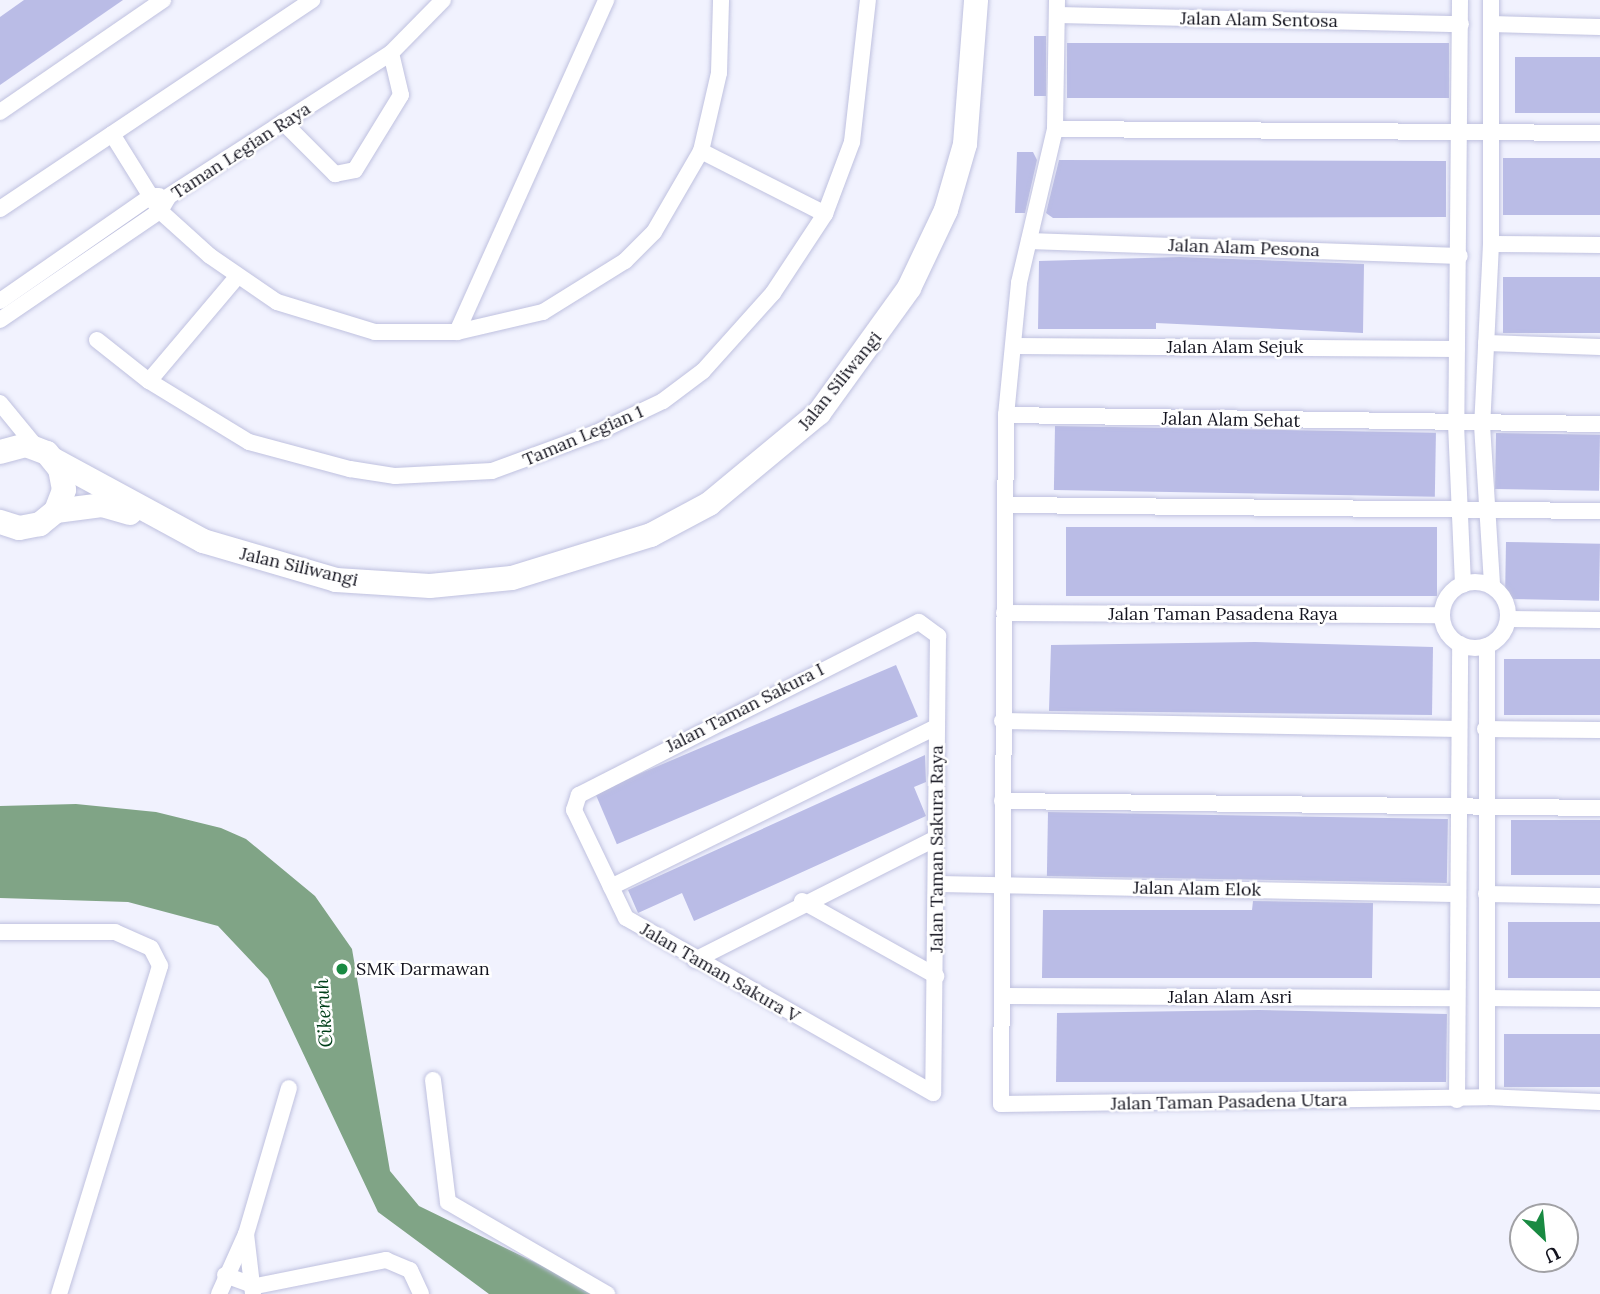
<!DOCTYPE html>
<style>
body{margin:0}
#map{position:relative;width:1600px;height:1294px;overflow:hidden;background:#f1f2fe;font-family:Lora,serif}
div>[style]{position:absolute}
.water>*{inset:0;background:#80a486}
.building>*{inset:0;background:#babce6;transform-origin:0 0}
.roads{filter:drop-shadow(0 0 2px #bfc1df) drop-shadow(0 0 2px #bfc1df)}
.minor>*{height:16px;margin:-8px;padding:0 8px;transform-origin:8px;border-radius:8px;background:#fff}
.minor>.ring{margin:-8px;padding:0;box-sizing:content-box;background:none;border:16px solid #fff;border-radius:50%}
.primary>*{height:24px;margin:-12px;padding:0 12px;transform-origin:12px;border-radius:12px;background:#fff}
.dots>*{width:19px;height:19px;translate:-50% -50%;box-sizing:border-box;border:4px solid #fff;border-radius:50%}
span{translate:-50% -50%;white-space:nowrap;text-align:center;line-height:1.15;-webkit-text-stroke:5px #fff;paint-order:stroke}
.street-label{font-size:18px;color:#13131e}
.poi-label{font-size:18px;color:#13131e}
.left{translate:0 -50%;text-align:left}
.water-label{font-size:19px;color:#003f19;font-style:italic}
.north{position:absolute;left:1509px;top:1203px;width:70px;height:70px;box-sizing:border-box;background:#fff;border:2px solid #a1a1a5;border-radius:50%;rotate:154deg;font-size:19px;font-weight:700;line-height:28px;text-align:center;color:#13131e}
.north::after{content:'';display:block;margin:auto;width:24px;height:32px;background:#198a42;clip-path:polygon(50% 0,100% 100%,50% 72%,0 100%)}
</style>
<div id="map">
<div class="water">
<div style="clip-path:polygon(76px 804px,156px 812px,221px 828px,246px 839px,315px 896px,352px 949px,390px 1171px,419px 1206px,600px 1294px,489px 1294px,378px 1212px,268px 979px,218px 926px,128px 902px,0 898px,0 806px)"></div>
</div>
<div class="building">
<div style="clip-path:polygon(24px 0,123px 0,0 85px,0 17px)"></div>
<div style="left:1034px;top:36px;width:12px;height:60px"></div>
<div style="left:1067px;top:43px;width:382px;height:55px"></div>
<div style="left:1515px;top:57px;width:85px;height:56px"></div>
<div style="clip-path:polygon(1017px 152px,1033px 152px,1037px 160px,1025px 213px,1015px 213px)"></div>
<div style="left:1503px;top:158px;width:97px;height:57px"></div>
<div style="clip-path:polygon(1059px 160px,1446px 161px,1446px 217px,1053px 218px,1046px 213px)"></div>
<div style="clip-path:polygon(1180px 257px,1364px 264px,1363px 333px,1156px 323px,1156px 329px,1038px 329px,1039px 261px)"></div>
<div style="left:1503px;top:277px;width:97px;height:56px"></div>
<div style="left:1055px;top:426px;width:381px;height:64px;rotate:1deg"></div>
<div style="left:1496px;top:433px;width:104px;height:56px;rotate:1deg"></div>
<div style="left:1066px;top:527px;width:371px;height:69px"></div>
<div style="left:1506px;top:542px;width:94px;height:57px;rotate:1deg"></div>
<div style="clip-path:polygon(1255px 642px,1433px 647px,1432px 715px,1049px 711px,1051px 645px)"></div>
<div style="left:1504px;top:659px;width:96px;height:56px"></div>
<div style="left:896px;top:665px;width:56px;height:327px;rotate:67deg"></div>
<div style="clip-path:polygon(925px 755px,926px 782px,914px 787px,926px 816px,694px 921px,682px 893px,638px 913px,628px 890px)"></div>
<div style="left:1048px;top:812px;width:400px;height:64px;rotate:1deg"></div>
<div style="left:1511px;top:820px;width:89px;height:55px"></div>
<div style="clip-path:polygon(1253px 901px,1373px 903px,1372px 978px,1042px 978px,1043px 910px,1252px 910px)"></div>
<div style="left:1508px;top:922px;width:92px;height:56px"></div>
<div style="clip-path:polygon(1259px 1010px,1447px 1014px,1446px 1082px,1056px 1082px,1057px 1013px)"></div>
<div style="left:1504px;top:1034px;width:96px;height:53px"></div>
</div>
<div class="roads">
<div class="minor">
<div style="left:1057px;top:0;width:129px;rotate:90.9deg"></div>
<div style="left:1055px;top:129px;width:158px;rotate:103.2deg"></div>
<div style="left:1019px;top:283px;width:133px;rotate:95.6deg"></div>
<div style="left:1006px;top:415px;width:689px;rotate:90.42deg"></div>
<div style="left:1001px;top:1104px;width:486px;rotate:-0.8deg"></div>
<div style="left:1487px;top:1097px;width:113px;rotate:2.5deg"></div>
<div style="left:1460px;top:0;width:424px;rotate:90.5deg"></div>
<div style="left:1456px;top:424px;width:161px;rotate:87.5deg"></div>
<div style="left:1491px;top:0;width:244px;rotate:90deg"></div>
<div style="left:1491px;top:244px;width:181px;rotate:92.8deg"></div>
<div style="left:1482px;top:425px;width:161px;rotate:86.4deg"></div>
<div style="left:1058px;top:15px;width:403px;rotate:1.3deg"></div>
<div style="left:1491px;top:24px;width:109px;rotate:1.6deg"></div>
<div style="left:0;top:112px;width:198px;rotate:-34.5deg"></div>
<div style="left:283px;top:122px;width:74px;rotate:45deg"></div>
<div style="left:335px;top:174px;width:20px;rotate:-11deg"></div>
<div style="left:355px;top:170px;width:88px;rotate:-58.5deg"></div>
<div style="left:401px;top:95px;width:43px;rotate:-103.4deg"></div>
<div style="left:1055px;top:129px;width:545px;rotate:0.42deg"></div>
<div style="left:112px;top:134px;width:91px;rotate:58.1deg"></div>
<div style="left:160px;top:211px;width:67px;rotate:42deg"></div>
<div style="left:210px;top:256px;width:81px;rotate:34.5deg"></div>
<div style="left:277px;top:302px;width:102px;rotate:17deg"></div>
<div style="left:375px;top:332px;width:82px"></div>
<div style="left:457px;top:332px;width:88px;rotate:-13.1deg"></div>
<div style="left:543px;top:312px;width:97px;rotate:-31.9deg"></div>
<div style="left:625px;top:261px;width:41px;rotate:-45deg"></div>
<div style="left:654px;top:232px;width:94px;rotate:-59.9deg"></div>
<div style="left:701px;top:151px;width:80px;rotate:-77deg"></div>
<div style="left:719px;top:73px;width:73px;rotate:-88.4deg"></div>
<div style="left:701px;top:151px;width:139px;rotate:26.9deg"></div>
<div style="left:0;top:209px;width:376px;rotate:-33.8deg"></div>
<div style="left:1029px;top:241px;width:431px;rotate:2deg"></div>
<div style="left:1491px;top:244px;width:109px;rotate:0.5deg"></div>
<div style="left:0;top:301px;width:184px;rotate:-34.8deg"></div>
<div style="left:151px;top:196px;width:8px"></div>
<div style="left:0;top:320px;width:194px;rotate:-34.3deg"></div>
<div style="left:160px;top:211px;width:17px;rotate:-59deg"></div>
<div style="left:169px;top:196px;width:264px;rotate:-32.8deg"></div>
<div style="left:391px;top:53px;width:74px;rotate:-45.5deg"></div>
<div style="left:457px;top:332px;width:364px;rotate:-65.8deg"></div>
<div style="left:97px;top:340px;width:66px;rotate:38.3deg"></div>
<div style="left:149px;top:381px;width:117px;rotate:31.4deg"></div>
<div style="left:249px;top:442px;width:105px;rotate:15deg"></div>
<div style="left:350px;top:469px;width:46px;rotate:8.8deg"></div>
<div style="left:395px;top:476px;width:97px;rotate:-3deg"></div>
<div style="left:492px;top:471px;width:111px;rotate:-20.1deg"></div>
<div style="left:596px;top:433px;width:74px;rotate:-25.5deg"></div>
<div style="left:663px;top:401px;width:50px;rotate:-36.9deg"></div>
<div style="left:703px;top:371px;width:105px;rotate:-48.1deg"></div>
<div style="left:773px;top:293px;width:95px;rotate:-56.6deg"></div>
<div style="left:825px;top:214px;width:77px;rotate:-69.4deg"></div>
<div style="left:852px;top:142px;width:143px;rotate:-83.6deg"></div>
<div style="left:1486px;top:343px;width:114px;rotate:2deg"></div>
<div style="left:1014px;top:346px;width:443px;rotate:0.4deg"></div>
<div style="left:149px;top:381px;width:136px;rotate:-49.8deg"></div>
<div style="left:0;top:403px;width:58px;rotate:50.6deg"></div>
<div style="left:1006px;top:415px;width:594px;rotate:0.87deg"></div>
<div style="left:1006px;top:505px;width:594px;rotate:0.58deg"></div>
<div class="ring" style="left:1442px;top:582px;width:50px;height:50px"></div>
<div style="left:1004px;top:613px;width:438px;rotate:0.3deg"></div>
<div style="left:1508px;top:619px;width:92px;rotate:0.6deg"></div>
<div style="left:919px;top:622px;width:24px;rotate:36deg"></div>
<div style="left:938px;top:636px;width:457px;rotate:90.6deg"></div>
<div style="left:933px;top:1093px;width:353px;rotate:-150.3deg"></div>
<div style="left:626px;top:918px;width:120px;rotate:-115.7deg"></div>
<div style="left:574px;top:810px;width:16px;rotate:-72deg"></div>
<div style="left:579px;top:795px;width:381px;rotate:-27deg"></div>
<div style="left:1487px;top:646px;width:451px;rotate:90deg"></div>
<div style="left:1002px;top:721px;width:457px;rotate:1deg"></div>
<div style="left:1485px;top:729px;width:115px;rotate:0.5deg"></div>
<div style="left:1002px;top:801px;width:598px;rotate:0.67deg"></div>
<div style="left:938px;top:884px;width:518px;rotate:1.11deg"></div>
<div style="left:611px;top:887px;width:362px;rotate:-26.2deg"></div>
<div style="left:1486px;top:894px;width:114px;rotate:1deg"></div>
<div style="left:802px;top:901px;width:154px;rotate:29.2deg"></div>
<div style="left:0;top:932px;width:115px"></div>
<div style="left:115px;top:932px;width:39px;rotate:24deg"></div>
<div style="left:151px;top:948px;width:20px;rotate:63deg"></div>
<div style="left:160px;top:966px;width:343px;rotate:107.1deg"></div>
<div style="left:695px;top:960px;width:270px;rotate:-26.8deg"></div>
<div style="left:1003px;top:996px;width:453px;rotate:0.3deg"></div>
<div style="left:1489px;top:998px;width:111px;rotate:0.5deg"></div>
<div style="left:433px;top:1080px;width:123px;rotate:83deg"></div>
<div style="left:448px;top:1202px;width:184px;rotate:30.1deg"></div>
<div style="left:1457px;top:1100px;width:456px;rotate:-89.6deg"></div>
<div style="left:246px;top:1234px;width:60px;rotate:83.3deg"></div>
<div style="left:225px;top:1275px;width:33px;rotate:20deg"></div>
<div style="left:256px;top:1286px;width:133px;rotate:-11.3deg"></div>
<div style="left:386px;top:1260px;width:26px;rotate:23deg"></div>
<div style="left:410px;top:1270px;width:26px;rotate:65deg"></div>
<div style="left:219px;top:1294px;width:66px;rotate:-65.8deg"></div>
<div style="left:246px;top:1234px;width:152px;rotate:-73.6deg"></div>
</div>
<div class="primary">
<div style="left:0;top:452px;width:27px;rotate:-15deg"></div>
<div style="left:26px;top:445px;width:22px;rotate:21deg"></div>
<div style="left:47px;top:453px;width:21px;rotate:51deg"></div>
<div style="left:60px;top:469px;width:21px;rotate:79deg"></div>
<div style="left:64px;top:490px;width:22px;rotate:111deg"></div>
<div style="left:56px;top:511px;width:21px;rotate:141deg"></div>
<div style="left:40px;top:524px;width:21px;rotate:169deg"></div>
<div style="left:19px;top:528px;width:20px;rotate:-162deg"></div>
<div style="left:54px;top:460px;width:170px;rotate:28.5deg"></div>
<div style="left:203px;top:541px;width:139px;rotate:16.3deg"></div>
<div style="left:336px;top:580px;width:94px;rotate:3.7deg"></div>
<div style="left:430px;top:586px;width:82px;rotate:-5.6deg"></div>
<div style="left:512px;top:578px;width:145px;rotate:-17.2deg"></div>
<div style="left:651px;top:535px;width:66px;rotate:-28.1deg"></div>
<div style="left:709px;top:504px;width:143px;rotate:-39.6deg"></div>
<div style="left:819px;top:413px;width:154px;rotate:-54.2deg"></div>
<div style="left:909px;top:288px;width:86px;rotate:-64.6deg"></div>
<div style="left:946px;top:210px;width:69px;rotate:-73.9deg"></div>
<div style="left:965px;top:144px;width:144px;rotate:-85.6deg"></div>
<div style="left:56px;top:511px;width:46px;rotate:-7.4deg"></div>
<div style="left:102px;top:505px;width:29px;rotate:16deg"></div>
</div>
</div>
<div class="dots">
<div style="left:342px;top:969px;background:#198a42"></div>
</div>
<div class="street-label">
<span style="left:1259px;top:20px;rotate:1deg">Jalan Alam Sentosa</span>
<span style="left:241px;top:151px;rotate:-33deg">Taman Legian Raya</span>
<span style="left:1244px;top:248px;rotate:2deg">Jalan Alam Pesona</span>
<span style="left:1235px;top:347px">Jalan Alam Sejuk</span>
<span style="left:840px;top:381px;rotate:-51deg">Jalan Siliwangi</span>
<span style="left:1231px;top:420px;rotate:1deg">Jalan Alam Sehat</span>
<span style="left:583px;top:436px;rotate:-23deg">Taman Legian 1</span>
<span style="left:299px;top:567px;rotate:13deg">Jalan Siliwangi</span>
<span style="left:1223px;top:614px">Jalan Taman Pasadena Raya</span>
<span style="left:745px;top:708px;rotate:-27deg">Jalan Taman Sakura I</span>
<span style="left:937px;top:849px;rotate:-90deg">Jalan Taman Sakura Raya</span>
<span style="left:1197px;top:889px;rotate:1deg">Jalan Alam Elok</span>
<span style="left:720px;top:973px;rotate:30deg">Jalan Taman Sakura V</span>
<span style="left:1230px;top:997px">Jalan Alam Asri</span>
<span style="left:1229px;top:1102px;rotate:-1deg">Jalan Taman Pasadena Utara</span>
</div>
<div class="poi-label">
<span class="left" style="left:356px;top:969px">SMK Darmawan</span>
</div>
<div class="water-label">
<span style="left:324px;top:1013px;rotate:-94deg">Cikeruh</span>
</div>
<div class="north">U</div>
</div>
